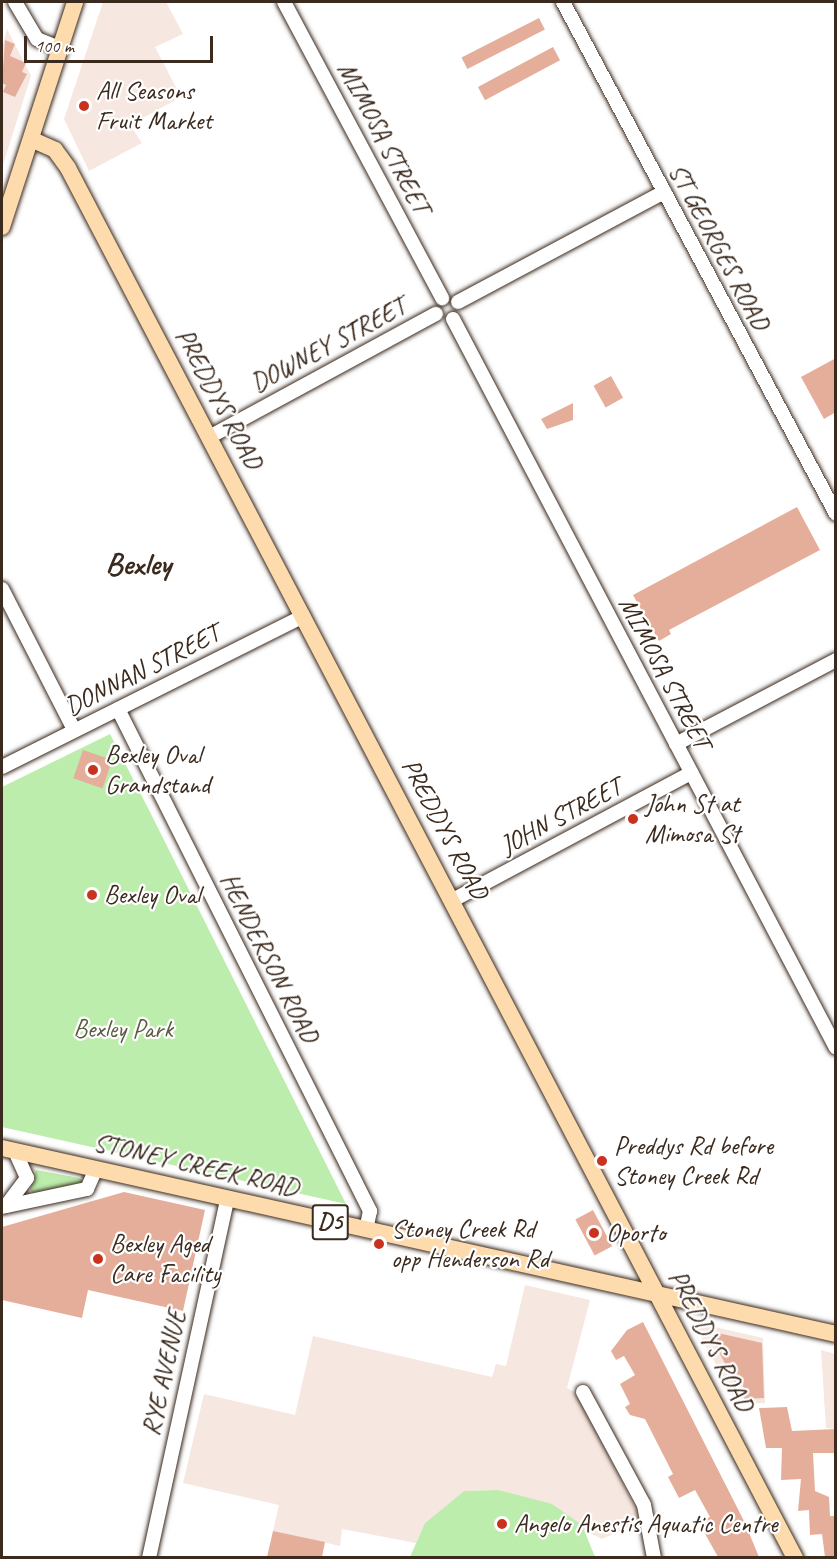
<!DOCTYPE html>
<style>
body{margin:0}
#map{position:relative;width:837px;height:1559px;overflow:hidden;background:#fff;font-family:Caveat,sans-serif}
div>[style]{position:absolute}
.built>*{inset:0;background:#f7e7e1}
.green>*{inset:0;background:#bcedac}
.building>*{inset:0;background:#e5ae9b;transform-origin:0 0}
.roads{filter:drop-shadow(0 0 2px #3b2a1e) drop-shadow(0 0 2px #3b2a1e)}
.minor>*{height:14px;margin:-7px;padding:0 7px;transform-origin:7px;border-radius:7px;background:#fff}
.major>*{height:16px;margin:-8px;padding:0 8px;transform-origin:8px;border-radius:8px;background:#fedbac}
.dots>*{width:16px;height:16px;translate:-50% -50%;box-sizing:border-box;border:3px solid #fff;border-radius:50%}
span{translate:-50% -50%;white-space:nowrap;text-align:center;line-height:1.15;-webkit-text-stroke:4.5px #fff;paint-order:stroke}
.shield-label span{padding:2px 4px;background:#fff;border:2px solid;border-radius:4px;-webkit-text-stroke-width:0}
.shield-label{font-size:24px;color:#3b2a1e;font-weight:700}
.poi-label{font-size:26px;color:#3b2a1e}
.left{translate:0 -50%;text-align:left}
.street-label{font-size:26px;color:#3b2a1e}
.park-label{font-size:26px;color:#5b5b42}
.district-label{font-size:32px;color:#3b2a1e;font-weight:700}
.frame{position:absolute;inset:0;border:3px solid #3b2a1e;pointer-events:none}
.scale{position:absolute;left:24px;top:36px;width:189px;height:27px;box-sizing:border-box;border:3px solid #3b2a1e;border-top:0;padding-left:8px;font-size:18px;line-height:21px;white-space:nowrap;color:#3b2a1e;-webkit-text-stroke:4px #fff;paint-order:stroke}
</style>
<div id="map">
<div class="built">
<div style="clip-path:polygon(103px 2px,166px 2px,183px 34px,155px 47px,181px 97px,130px 125px,142px 143px,89px 171px,64px 119px)"></div>
<div style="clip-path:polygon(7px 29px,31px 76px,2px 168px,2px 48px)"></div>
<div style="clip-path:polygon(525px 1285px,590px 1300px,567px 1388px,576px 1393px,642px 1521px,602px 1539px,498px 1490px,464px 1491px,425px 1523px,416px 1543px,342px 1529px,340px 1546px,273px 1531px,279px 1505px,183px 1483px,204px 1394px,295px 1415px,313px 1336px,492px 1377px,496px 1364px,506px 1366px)"></div>
<div style="clip-path:polygon(702px 1324px,763px 1338px,765px 1403px,737px 1404px,697px 1329px)"></div>
<div style="clip-path:polygon(821px 1350px,835px 1354px,835px 1429px,826px 1428px)"></div>
</div>
<div class="green">
<div style="clip-path:polygon(110px 734px,150px 812px,346px 1204px,2px 1127px,2px 787px)"></div>
<div style="clip-path:polygon(36px 1170px,79px 1178px,83px 1182px,35px 1197px,30px 1189px)"></div>
<div style="clip-path:polygon(498px 1490px,552px 1504px,582px 1525px,595px 1557px,410px 1557px,425px 1523px,464px 1491px)"></div>
</div>
<div class="building">
<div style="left:539px;top:18px;width:13px;height:87px;rotate:63deg"></div>
<div style="clip-path:polygon(5px 40px,15px 44px,10px 56px,26px 63px,22px 72px,27px 74px,15px 97px,3px 92px,6px 85px,2px 83px)"></div>
<div style="left:553px;top:47px;width:15px;height:85px;rotate:62deg"></div>
<div style="clip-path:polygon(836px 358px,836px 412px,824px 419px,801px 377px)"></div>
<div style="left:611px;top:376px;width:25px;height:20px;rotate:61deg"></div>
<div style="clip-path:polygon(573px 403px,573px 420px,547px 429px,541px 419px)"></div>
<div style="clip-path:polygon(797px 507px,820px 550px,669px 630px,671px 634px,659px 641px,633px 595px)"></div>
<div style="left:83px;top:750px;width:31px;height:30px;rotate:19deg"></div>
<div style="clip-path:polygon(124px 1192px,205px 1210px,183px 1311px,88px 1290px,82px 1318px,2px 1300px,2px 1227px)"></div>
<div style="left:593px;top:1210px;width:41px;height:20px;rotate:62deg"></div>
<div style="clip-path:polygon(643px 1322px,745px 1523px,759px 1557px,718px 1557px,699px 1523px,710px 1517px,695px 1490px,679px 1498px,668px 1477px,673px 1474px,645px 1419px,630px 1415px,625px 1407px,630px 1404px,620px 1384px,635px 1375px,624px 1356px,616px 1360px,611px 1351px,627px 1330px)"></div>
<div style="clip-path:polygon(718px 1333px,762px 1343px,764px 1398px,744px 1399px,743px 1383px,736px 1384px,714px 1343px)"></div>
<div style="clip-path:polygon(787px 1407px,792px 1431px,836px 1429px,836px 1453px,813px 1453px,815px 1491px,829px 1497px,830px 1516px,836px 1516px,836px 1557px,825px 1557px,822px 1534px,810px 1535px,809px 1510px,798px 1511px,801px 1479px,781px 1480px,782px 1448px,766px 1448px,759px 1408px)"></div>
<div style="clip-path:polygon(273px 1531px,325px 1542px,322px 1557px,267px 1557px)"></div>
</div>
<div class="roads">
<div class="minor">
<div style="left:15px;top:2px;width:43px;rotate:59.3deg"></div>
<div style="left:37px;top:39px;width:24px;rotate:22deg"></div>
<div style="left:284px;top:2px;width:336px;rotate:61.9deg"></div>
<div style="left:563px;top:2px;width:580px;rotate:61.93deg"></div>
<div style="left:458px;top:302px;width:234px;rotate:-28.1deg"></div>
<div style="left:453px;top:319px;width:823px;rotate:62.28deg"></div>
<div style="left:211px;top:436px;width:256px;rotate:-28.5deg"></div>
<div style="left:2px;top:589px;width:158px;rotate:62.9deg"></div>
<div style="left:118px;top:709px;width:562px;rotate:63.34deg"></div>
<div style="left:370px;top:1211px;width:19px;rotate:102deg"></div>
<div style="left:676px;top:744px;width:181px;rotate:-27.7deg"></div>
<div style="left:2px;top:767px;width:337px;rotate:-26.6deg"></div>
<div style="left:453px;top:900px;width:270px;rotate:-28.1deg"></div>
<div style="left:6px;top:1206px;width:35px;rotate:-53deg"></div>
<div style="left:27px;top:1178px;width:30px;rotate:-114deg"></div>
<div style="left:2px;top:1207px;width:87px;rotate:-12deg"></div>
<div style="left:87px;top:1189px;width:22px;rotate:-66deg"></div>
<div style="left:583px;top:1392px;width:128px;rotate:61.6deg"></div>
<div style="left:644px;top:1505px;width:54px;rotate:79.3deg"></div>
<div style="left:149px;top:1558px;width:367px;rotate:-77.7deg"></div>
</div>
<div class="major">
<div style="left:33px;top:140px;width:24px;rotate:24deg"></div>
<div style="left:55px;top:150px;width:22px;rotate:54deg"></div>
<div style="left:68px;top:168px;width:1569px;rotate:62.39deg"></div>
<div style="left:2px;top:227px;width:237px;rotate:-72deg"></div>
<div style="left:2px;top:1148px;width:854px;rotate:12.57deg"></div>
</div>
</div>
<div class="dots">
<div style="left:84px;top:106px;background:#c8321e"></div>
<div style="left:93px;top:770px;background:#c8321e"></div>
<div style="left:633px;top:819px;background:#c8321e"></div>
<div style="left:92px;top:895px;background:#c8321e"></div>
<div style="left:602px;top:1161px;background:#c8321e"></div>
<div style="left:594px;top:1233px;background:#c8321e"></div>
<div style="left:379px;top:1244px;background:#c8321e"></div>
<div style="left:98px;top:1259px;background:#c8321e"></div>
<div style="left:502px;top:1524px;background:#c8321e"></div>
</div>
<div class="shield-label">
<span style="left:330px;top:1222px">D5</span>
</div>
<div class="poi-label">
<span class="left" style="left:96px;top:106px">All Seasons<br>Fruit Market</span>
<span class="left" style="left:105px;top:770px">Bexley Oval<br>Grandstand</span>
<span class="left" style="left:645px;top:819px">John St at<br>Mimosa St</span>
<span class="left" style="left:104px;top:895px">Bexley Oval</span>
<span class="left" style="left:614px;top:1161px">Preddys Rd before<br>Stoney Creek Rd</span>
<span class="left" style="left:391px;top:1244px">Stoney Creek Rd<br>opp Henderson Rd</span>
<span class="left" style="left:606px;top:1233px">Oporto</span>
<span class="left" style="left:110px;top:1259px">Bexley Aged<br>Care Facility</span>
<span class="left" style="left:514px;top:1524px">Angelo Anestis Aquatic Centre</span>
</div>
<div class="street-label">
<span style="left:384px;top:138px;rotate:62deg">MIMOSA STREET</span>
<span style="left:719px;top:247px;rotate:62deg">ST GEORGES ROAD</span>
<span style="left:328px;top:345px;rotate:-28deg">DOWNEY STREET</span>
<span style="left:219px;top:399px;rotate:62deg">PREDDYS ROAD</span>
<span style="left:142px;top:670px;rotate:-27deg">DONNAN STREET</span>
<span style="left:665px;top:673px;rotate:62deg">MIMOSA STREET</span>
<span style="left:561px;top:816px;rotate:-28deg">JOHN STREET</span>
<span style="left:445px;top:829px;rotate:62deg">PREDDYS ROAD</span>
<span style="left:269px;top:958px;rotate:63deg">HENDERSON ROAD</span>
<span style="left:196px;top:1165px;rotate:13deg">STONEY CREEK ROAD</span>
<span style="left:711px;top:1341px;rotate:63deg">PREDDYS ROAD</span>
<span style="left:164px;top:1373px;rotate:-78deg">RYE AVENUE</span>
</div>
<div class="park-label">
<span style="left:123px;top:1029px">Bexley Park</span>
</div>
<div class="district-label">
<span style="left:138px;top:564px">Bexley</span>
</div>
<div class="frame"></div>
<div class="scale">100 m</div>
</div>
